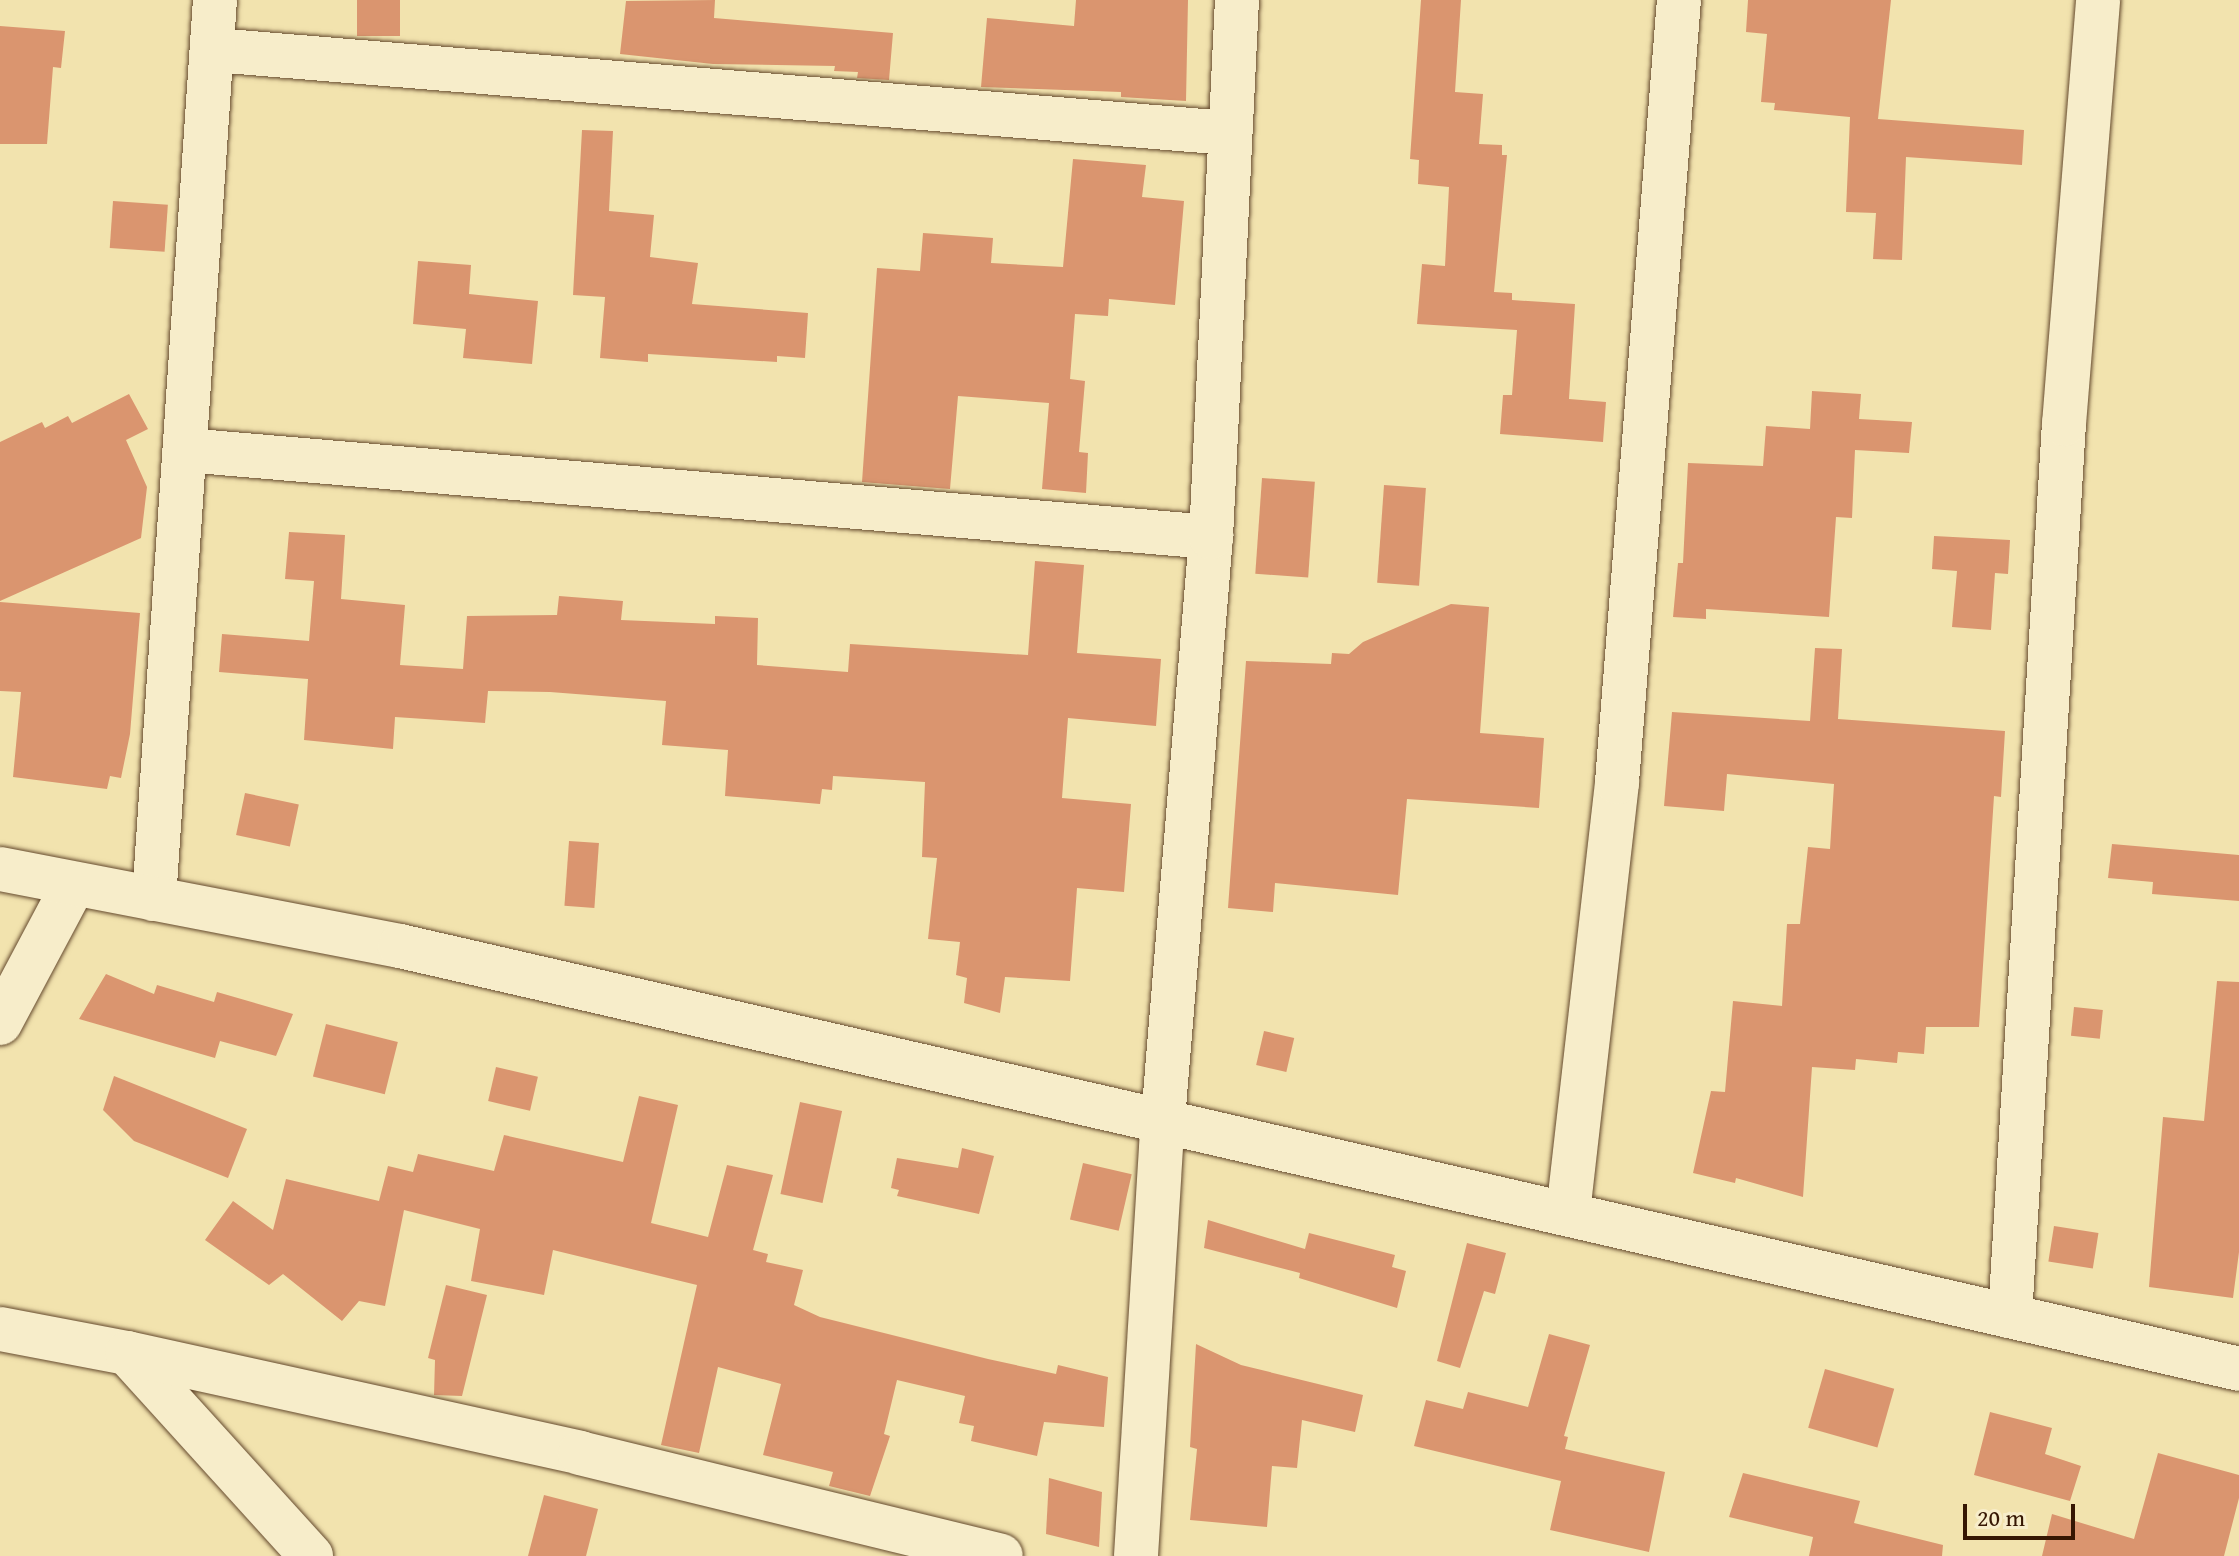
<!DOCTYPE html>
<style>
body{margin:0}
#map{position:relative;width:2239px;height:1556px;overflow:hidden;background:#f2e3ae;font-family:"Gentium Book Plus",serif}
div>[style]{position:absolute}
.building>*{inset:0;background:#da956f;transform-origin:0 0}
.roads{filter:drop-shadow(0 0 2px #654a2e) drop-shadow(0 0 2px #654a2e)}
.street>*{height:44px;margin:-22px;padding:0 22px;transform-origin:22px;border-radius:22px;background:#f7edca}
.secondary>*{height:44px;margin:-22px;padding:0 22px;transform-origin:22px;border-radius:22px;background:#f7edca}
span{translate:-50% -50%;white-space:nowrap;text-align:center;line-height:1.15;-webkit-text-stroke:7px #f7edca;paint-order:stroke}
.scale{position:absolute;left:1963px;top:1504px;width:112px;height:36px;box-sizing:border-box;border:4px solid #361703;border-top:0;padding-left:10px;font-size:24px;line-height:28px;white-space:nowrap;color:#361703;-webkit-text-stroke:6px #f7edca;paint-order:stroke}
</style>
<div id="map">
<div class="building">
<div style="left:357px;top:0;width:43px;height:36px"></div>
<div style="clip-path:polygon(715px 0,714px 18px,893px 33px,889px 80px,857px 78px,858px 72px,834px 71px,835px 66px,713px 64px,620px 54px,626px 1px)"></div>
<div style="clip-path:polygon(1076px 0,1188px 0,1186px 101px,1121px 97px,1121px 92px,981px 87px,987px 18px,1074px 26px)"></div>
<div style="clip-path:polygon(1421px 0,1461px 0,1455px 92px,1483px 94px,1479px 144px,1502px 145px,1502px 155px,1507px 155px,1494px 292px,1512px 293px,1512px 300px,1575px 304px,1569px 399px,1606px 402px,1603px 442px,1500px 434px,1503px 395px,1512px 395px,1517px 330px,1417px 324px,1422px 264px,1445px 266px,1449px 187px,1418px 184px,1419px 160px,1410px 159px)"></div>
<div style="clip-path:polygon(1748px 0,1891px 0,1878px 119px,2024px 130px,2022px 165px,1906px 157px,1902px 260px,1873px 259px,1876px 213px,1846px 212px,1850px 117px,1774px 110px,1775px 103px,1761px 102px,1767px 34px,1746px 32px)"></div>
<div style="clip-path:polygon(0 26px,65px 31px,61px 68px,53px 67px,47px 144px,0 144px)"></div>
<div style="clip-path:polygon(582px 130px,613px 131px,609px 211px,654px 215px,650px 257px,698px 263px,692px 304px,808px 313px,805px 358px,777px 356px,777px 362px,648px 354px,648px 362px,600px 358px,605px 297px,573px 295px)"></div>
<div style="clip-path:polygon(1073px 159px,1146px 165px,1142px 197px,1184px 201px,1175px 305px,1109px 299px,1108px 316px,1075px 314px,1070px 379px,1085px 381px,1079px 452px,1088px 453px,1086px 493px,1042px 489px,1049px 403px,958px 396px,950px 489px,862px 482px,877px 268px,920px 271px,923px 233px,993px 238px,991px 263px,1063px 267px)"></div>
<div style="left:113px;top:201px;width:55px;height:47px;rotate:4deg"></div>
<div style="clip-path:polygon(418px 261px,471px 265px,469px 294px,538px 301px,532px 364px,463px 358px,466px 329px,413px 324px)"></div>
<div style="clip-path:polygon(1812px 391px,1861px 394px,1859px 419px,1912px 422px,1909px 453px,1855px 450px,1852px 518px,1836px 517px,1829px 617px,1706px 609px,1706px 619px,1673px 617px,1678px 563px,1683px 563px,1688px 463px,1763px 466px,1766px 426px,1810px 429px)"></div>
<div style="clip-path:polygon(129px 394px,148px 429px,126px 440px,147px 487px,141px 538px,0 601px,0 442px,42px 422px,45px 428px,68px 416px,72px 423px)"></div>
<div style="left:1262px;top:478px;width:53px;height:96px;rotate:4deg"></div>
<div style="left:1384px;top:485px;width:42px;height:98px;rotate:4deg"></div>
<div style="clip-path:polygon(289px 532px,345px 535px,341px 599px,405px 605px,400px 665px,463px 669px,467px 616px,557px 615px,559px 596px,623px 601px,621px 620px,715px 624px,715px 616px,758px 618px,757px 665px,848px 672px,850px 644px,1028px 655px,1035px 561px,1084px 565px,1077px 653px,1161px 659px,1156px 726px,1068px 718px,1062px 798px,1131px 804px,1124px 892px,1077px 888px,1070px 981px,1005px 977px,1000px 1013px,964px 1003px,967px 978px,956px 975px,960px 942px,928px 939px,937px 858px,922px 857px,925px 782px,833px 776px,832px 790px,822px 789px,820px 804px,725px 796px,728px 750px,662px 745px,666px 701px,550px 692px,488px 691px,485px 723px,395px 717px,393px 749px,304px 740px,308px 679px,219px 672px,222px 634px,309px 641px,314px 581px,285px 579px)"></div>
<div style="clip-path:polygon(1934px 536px,2010px 540px,2008px 574px,1995px 573px,1991px 630px,1952px 627px,1957px 571px,1932px 569px)"></div>
<div style="clip-path:polygon(0 602px,140px 613px,130px 734px,121px 778px,110px 776px,107px 789px,13px 777px,21px 692px,0 691px)"></div>
<div style="clip-path:polygon(1451px 604px,1489px 607px,1480px 733px,1544px 738px,1539px 808px,1407px 799px,1398px 895px,1275px 883px,1273px 912px,1228px 908px,1246px 661px,1331px 664px,1332px 653px,1349px 654px,1363px 642px)"></div>
<div style="clip-path:polygon(1815px 648px,1842px 649px,1838px 719px,2005px 731px,2001px 797px,1994px 796px,1979px 1027px,1926px 1027px,1924px 1054px,1898px 1052px,1897px 1063px,1856px 1059px,1855px 1070px,1812px 1067px,1803px 1197px,1736px 1178px,1735px 1183px,1693px 1173px,1711px 1091px,1725px 1092px,1733px 1001px,1782px 1006px,1787px 924px,1800px 924px,1808px 847px,1830px 849px,1834px 784px,1727px 774px,1724px 811px,1664px 806px,1672px 712px,1810px 721px)"></div>
<div style="left:245px;top:793px;width:55px;height:43px;rotate:12deg"></div>
<div style="left:569px;top:841px;width:30px;height:65px;rotate:4deg"></div>
<div style="clip-path:polygon(2112px 844px,2239px 855px,2239px 901px,2152px 894px,2153px 882px,2108px 878px)"></div>
<div style="clip-path:polygon(106px 974px,154px 994px,157px 985px,214px 1002px,217px 992px,293px 1014px,276px 1056px,220px 1041px,215px 1058px,79px 1019px)"></div>
<div style="clip-path:polygon(2217px 981px,2239px 982px,2239px 1252px,2233px 1298px,2149px 1287px,2163px 1117px,2204px 1121px)"></div>
<div style="left:2074px;top:1007px;width:29px;height:29px;rotate:6deg"></div>
<div style="left:326px;top:1024px;width:74px;height:54px;rotate:14deg"></div>
<div style="left:1264px;top:1031px;width:31px;height:35px;rotate:13deg"></div>
<div style="left:496px;top:1067px;width:43px;height:35px;rotate:13deg"></div>
<div style="clip-path:polygon(114px 1076px,247px 1129px,228px 1178px,134px 1141px,103px 1110px)"></div>
<div style="clip-path:polygon(639px 1096px,678px 1105px,651px 1223px,708px 1237px,727px 1165px,773px 1175px,753px 1250px,768px 1254px,766px 1262px,803px 1270px,794px 1305px,820px 1317px,988px 1359px,1056px 1374px,1058px 1365px,1108px 1377px,1104px 1427px,1044px 1422px,1037px 1456px,971px 1441px,974px 1426px,959px 1423px,965px 1396px,897px 1380px,884px 1434px,890px 1436px,870px 1496px,829px 1486px,833px 1472px,763px 1455px,781px 1384px,718px 1367px,699px 1453px,661px 1445px,697px 1285px,553px 1250px,544px 1295px,471px 1281px,480px 1229px,404px 1210px,385px 1306px,359px 1301px,342px 1321px,283px 1274px,269px 1285px,205px 1240px,233px 1201px,273px 1230px,286px 1179px,379px 1201px,388px 1166px,413px 1172px,418px 1154px,494px 1171px,504px 1135px,623px 1162px)"></div>
<div style="left:800px;top:1102px;width:43px;height:94px;rotate:12deg"></div>
<div style="clip-path:polygon(962px 1148px,994px 1156px,979px 1214px,897px 1196px,899px 1190px,891px 1188px,897px 1158px,958px 1168px)"></div>
<div style="left:1083px;top:1163px;width:50px;height:58px;rotate:13deg"></div>
<div style="clip-path:polygon(1208px 1220px,1305px 1249px,1309px 1233px,1395px 1255px,1392px 1267px,1406px 1271px,1397px 1308px,1299px 1278px,1300px 1273px,1204px 1248px)"></div>
<div style="left:2054px;top:1226px;width:45px;height:36px;rotate:9deg"></div>
<div style="clip-path:polygon(1467px 1243px,1506px 1253px,1495px 1294px,1484px 1291px,1460px 1368px,1437px 1361px)"></div>
<div style="clip-path:polygon(446px 1285px,487px 1295px,462px 1396px,434px 1395px,435px 1360px,428px 1358px)"></div>
<div style="clip-path:polygon(1549px 1334px,1590px 1345px,1564px 1436px,1568px 1437px,1565px 1449px,1665px 1472px,1649px 1552px,1550px 1530px,1561px 1481px,1414px 1446px,1426px 1400px,1463px 1409px,1468px 1392px,1528px 1407px)"></div>
<div style="clip-path:polygon(1196px 1344px,1241px 1365px,1363px 1395px,1355px 1432px,1302px 1420px,1297px 1468px,1272px 1466px,1267px 1527px,1190px 1520px,1197px 1449px,1190px 1447px)"></div>
<div style="left:1825px;top:1369px;width:72px;height:61px;rotate:16deg"></div>
<div style="clip-path:polygon(1990px 1412px,2052px 1428px,2045px 1454px,2081px 1466px,2070px 1501px,1974px 1475px)"></div>
<div style="clip-path:polygon(2158px 1453px,2239px 1475px,2239px 1498px,2224px 1556px,2042px 1556px,2052px 1514px,2134px 1539px)"></div>
<div style="clip-path:polygon(1743px 1473px,1860px 1501px,1854px 1523px,1943px 1545px,1942px 1556px,1809px 1556px,1813px 1537px,1729px 1517px)"></div>
<div style="clip-path:polygon(1049px 1478px,1102px 1492px,1099px 1547px,1046px 1534px)"></div>
<div style="clip-path:polygon(544px 1495px,598px 1509px,586px 1556px,528px 1556px)"></div>
</div>
<div class="roads">
<div class="street">
<div style="left:214px;top:50px;width:1016px;rotate:4.68deg"></div>
<div style="left:185px;top:450px;width:1030px;rotate:4.85deg"></div>
<div style="left:154px;top:899px;width:901px;rotate:-86.12deg"></div>
<div style="left:0;top:1023px;width:157px;rotate:-62deg"></div>
<div style="left:1568px;top:1213px;width:434px;rotate:-83.5deg"></div>
<div style="left:1617px;top:782px;width:784px;rotate:-85.47deg"></div>
<div style="left:2010px;top:1316px;width:894px;rotate:-86.54deg"></div>
<div style="left:2064px;top:424px;width:425px;rotate:-85.4deg"></div>
<div style="left:0;top:1329px;width:129px;rotate:10.7deg"></div>
<div style="left:127px;top:1353px;width:274px;rotate:47.8deg"></div>
<div style="left:127px;top:1353px;width:464px;rotate:12.4deg"></div>
<div style="left:580px;top:1453px;width:433px;rotate:13.7deg"></div>
<div style="left:1136px;top:1556px;width:438px;rotate:-86.5deg"></div>
<div style="left:1163px;top:1119px;width:584px;rotate:-85.29deg"></div>
<div style="left:1211px;top:537px;width:538px;rotate:-87.23deg"></div>
</div>
<div class="secondary">
<div style="left:0;top:869px;width:407px;rotate:10.9deg"></div>
<div style="left:400px;top:946px;width:1887px;rotate:12.95deg"></div>
</div>
</div>
<div class="scale">20 m</div>
</div>
